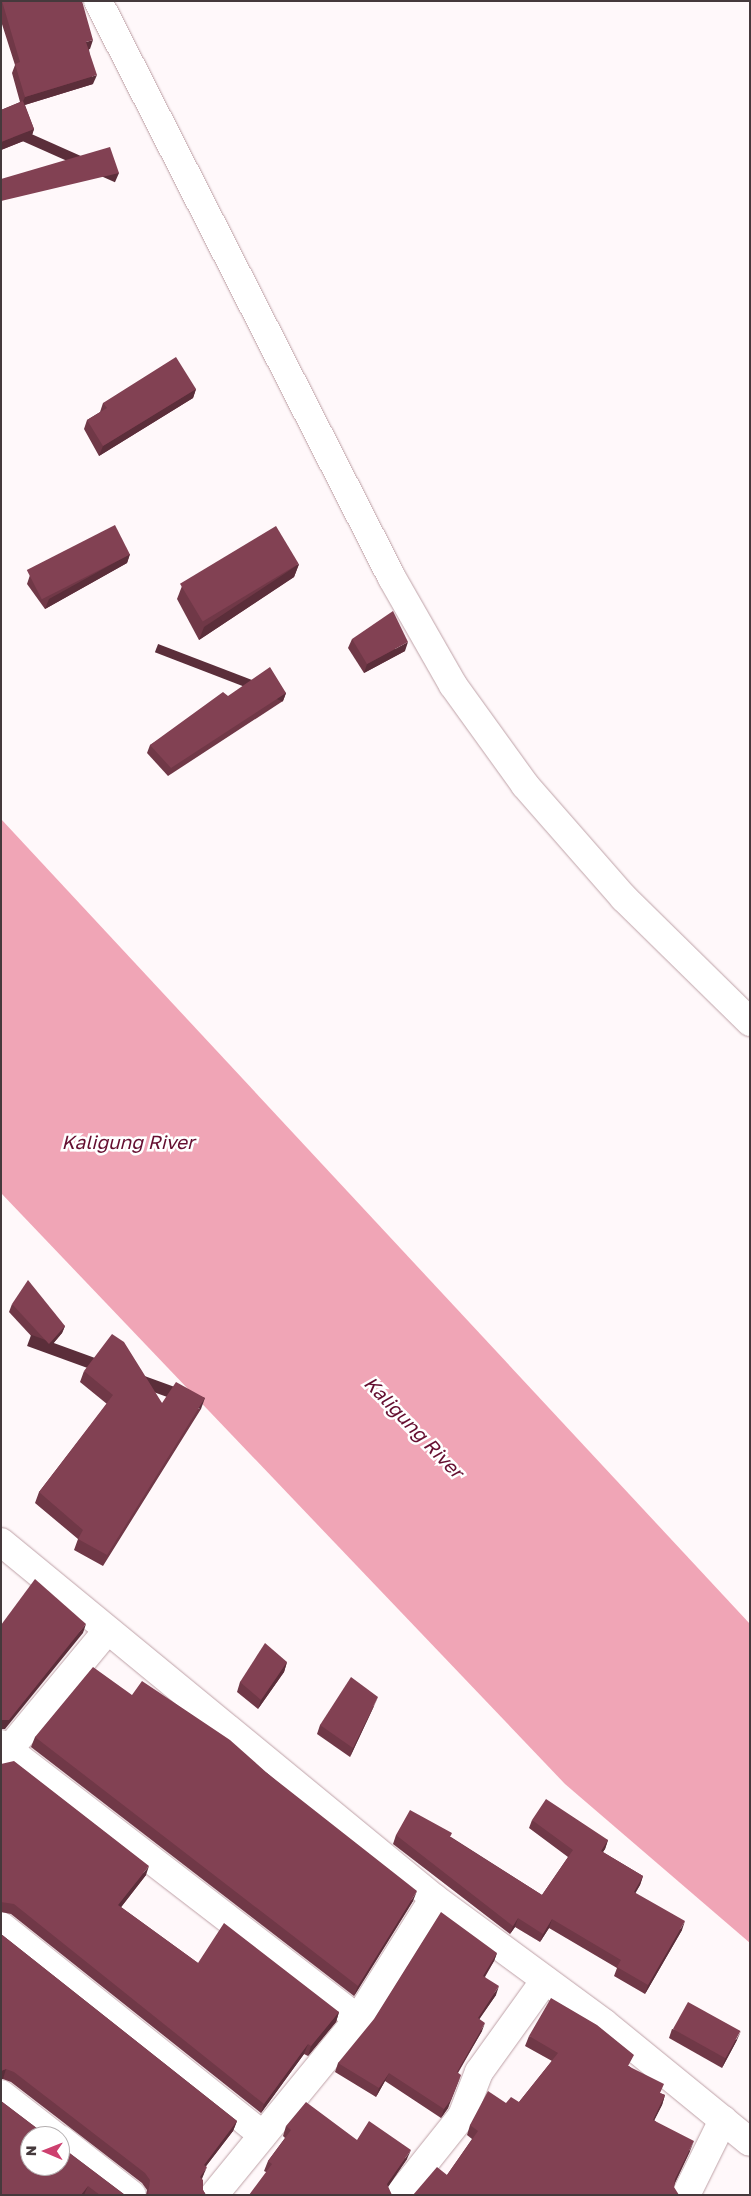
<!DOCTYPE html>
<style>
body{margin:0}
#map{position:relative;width:751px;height:2196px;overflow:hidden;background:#fff8fa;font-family:"Golos Text",sans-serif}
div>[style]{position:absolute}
.water>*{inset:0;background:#f0a5b6}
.roads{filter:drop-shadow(0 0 1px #bea1a7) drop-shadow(0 0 1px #bea1a7)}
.street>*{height:28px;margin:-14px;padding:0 14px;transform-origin:14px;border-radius:14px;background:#fff}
.wall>*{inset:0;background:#703847}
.shaded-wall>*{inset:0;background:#5b2e3a;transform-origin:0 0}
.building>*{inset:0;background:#824153;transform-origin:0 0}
span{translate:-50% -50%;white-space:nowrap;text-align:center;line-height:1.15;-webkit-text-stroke:5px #fff;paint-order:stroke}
.water-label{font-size:19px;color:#650e30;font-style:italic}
.frame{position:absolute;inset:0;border:2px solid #45393c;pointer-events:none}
.north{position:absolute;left:20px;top:2126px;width:50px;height:50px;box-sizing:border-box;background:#fff;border:1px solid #b5b0b1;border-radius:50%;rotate:271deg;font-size:14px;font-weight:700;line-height:20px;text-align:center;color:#45393c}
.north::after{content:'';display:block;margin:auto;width:18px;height:22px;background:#cd406f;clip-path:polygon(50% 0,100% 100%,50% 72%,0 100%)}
</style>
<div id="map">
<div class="water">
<div style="clip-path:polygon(1px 819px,750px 1624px,750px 1943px,565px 1784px,1px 1193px)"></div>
</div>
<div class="roads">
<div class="street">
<div style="left:98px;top:1px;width:648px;rotate:63deg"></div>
<div style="left:392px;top:578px;width:123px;rotate:60.3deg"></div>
<div style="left:453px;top:685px;width:123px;rotate:54.2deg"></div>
<div style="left:525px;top:785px;width:150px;rotate:48.8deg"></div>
<div style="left:624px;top:898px;width:177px;rotate:44.5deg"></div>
<div style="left:1px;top:1542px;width:561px;rotate:39.43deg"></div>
<div style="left:434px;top:1898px;width:211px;rotate:36.3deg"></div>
<div style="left:604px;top:2023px;width:188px;rotate:39.2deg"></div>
<div style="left:1px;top:1744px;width:451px;rotate:37.6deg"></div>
<div style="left:1px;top:1759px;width:166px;rotate:-50.4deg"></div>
<div style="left:1px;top:1926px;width:335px;rotate:38.6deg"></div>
<div style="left:1px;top:2094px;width:68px;rotate:37.9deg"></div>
<div style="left:60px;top:2139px;width:91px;rotate:37.9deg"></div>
<div style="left:214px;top:2195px;width:227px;rotate:-50.7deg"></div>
<div style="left:358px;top:2019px;width:143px;rotate:-57.9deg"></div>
<div style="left:399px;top:2195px;width:101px;rotate:-51.4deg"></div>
<div style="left:462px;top:2116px;width:47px;rotate:-68.9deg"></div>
<div style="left:479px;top:2072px;width:113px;rotate:-54.3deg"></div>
<div style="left:686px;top:2195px;width:84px;rotate:-63.7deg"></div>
</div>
</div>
<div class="wall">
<div style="clip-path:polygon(1px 1px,90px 49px,89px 49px,93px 84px,25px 105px,34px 129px,31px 138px,1px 150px,1px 110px,20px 102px,12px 73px,15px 65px,1px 21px)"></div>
<div style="clip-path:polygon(196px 389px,193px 398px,99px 456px,84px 429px,87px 420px,100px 412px,103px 403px)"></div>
<div style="clip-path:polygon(130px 554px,127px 563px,45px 609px,27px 584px,30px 575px)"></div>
<div style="clip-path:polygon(299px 564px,294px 577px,199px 640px,177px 599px,182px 586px)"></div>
<div style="clip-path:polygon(352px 639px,405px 651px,364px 673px,348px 648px)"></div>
<div style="clip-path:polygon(286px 693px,283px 701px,168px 776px,147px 753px,150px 745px,228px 696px)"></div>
<div style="clip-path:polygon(12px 1304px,65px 1326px,62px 1333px,46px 1352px,9px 1312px)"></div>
<div style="clip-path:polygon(84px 1371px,162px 1403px,201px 1409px,103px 1566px,74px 1550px,78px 1539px,35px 1503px,39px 1492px,107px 1404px,80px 1382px)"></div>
<div style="clip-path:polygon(287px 1662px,284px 1672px,258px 1709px,237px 1692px,240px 1682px)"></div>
<div style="clip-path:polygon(132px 1695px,267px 1773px,413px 1901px,354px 1996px,31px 1747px,35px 1737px)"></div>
<div style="clip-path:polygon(374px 1706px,350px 1757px,317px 1734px,320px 1725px)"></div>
<div style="clip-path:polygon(1px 1764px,146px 1875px,121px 1907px,198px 1963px,339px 2012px,336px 2022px,308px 2056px,304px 2054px,261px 2113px,11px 1914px,1px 1912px)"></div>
<div style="clip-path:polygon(532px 1820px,608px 1840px,605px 1849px,603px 1852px,643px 1876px,640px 1885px,635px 1893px,682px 1930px,645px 1994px,614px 1976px,617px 1968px,549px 1928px,540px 1942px,515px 1927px,510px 1934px,393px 1844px,396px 1835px,451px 1837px,542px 1895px,568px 1857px,529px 1828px)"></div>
<div style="clip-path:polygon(1px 1934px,237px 2121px,233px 2131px,206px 2166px,203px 2176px,202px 2179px,203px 2190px,206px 2195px,146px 2195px,147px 2190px,142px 2183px,11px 2082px,3px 2079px,1px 2079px)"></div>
<div style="clip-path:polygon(497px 1953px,494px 1961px,485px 1977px,496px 1995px,479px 2019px,482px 2031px,458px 2073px,448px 2108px,441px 2118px,385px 2081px,376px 2097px,335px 2072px,338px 2063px)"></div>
<div style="clip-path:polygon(672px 2029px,737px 2040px,722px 2068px,669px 2038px)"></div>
<div style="clip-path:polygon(529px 2036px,629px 2066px,660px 2093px,665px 2095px,662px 2105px,654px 2120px,690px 2151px,675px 2183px,674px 2187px,447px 2175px,472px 2139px,467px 2135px,470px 2125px,506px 2103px,519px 2102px,552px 2061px,525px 2046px)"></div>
<div style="clip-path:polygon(1px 2101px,125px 2195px,1px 2195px)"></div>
<div style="clip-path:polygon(286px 2126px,357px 2140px,407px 2159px,388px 2186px,266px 2172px,264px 2171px,268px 2161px,285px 2138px,283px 2136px)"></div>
</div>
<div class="shaded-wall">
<div style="clip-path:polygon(93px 40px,90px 49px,83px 51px,86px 42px)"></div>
<div style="clip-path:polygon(97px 75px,93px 84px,21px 106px,25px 97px)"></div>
<div style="clip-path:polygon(34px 129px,31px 138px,1px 150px,1px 142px)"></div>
<div style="left:119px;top:173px;width:10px;height:121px;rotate:114deg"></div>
<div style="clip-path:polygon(196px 389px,193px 398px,99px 456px,103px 446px)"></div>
<div style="clip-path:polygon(130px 554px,127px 563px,45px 609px,49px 599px)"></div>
<div style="clip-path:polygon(299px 564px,294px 577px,199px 640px,204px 627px)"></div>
<div style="clip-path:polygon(408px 642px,405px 651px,364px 673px,367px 664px)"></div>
<div style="left:286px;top:693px;width:9px;height:137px;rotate:111deg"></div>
<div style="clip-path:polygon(65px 1326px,62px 1333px,46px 1352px,49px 1344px)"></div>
<div style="left:205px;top:1398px;width:12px;height:185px;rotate:110deg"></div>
<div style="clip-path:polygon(86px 1624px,83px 1633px,5px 1729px,1px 1729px,1px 1720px)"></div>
<div style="clip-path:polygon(287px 1662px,284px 1672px,258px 1709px,261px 1700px)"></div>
<div style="clip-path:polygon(378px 1697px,374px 1706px,350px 1757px,353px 1748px)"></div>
<div style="clip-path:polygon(608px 1840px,605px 1849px,597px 1860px,601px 1851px)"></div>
<div style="clip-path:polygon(149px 1866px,146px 1875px,115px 1915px,118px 1905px)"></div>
<div style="clip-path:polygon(643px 1876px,640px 1885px,631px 1901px,634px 1892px)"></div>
<div style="clip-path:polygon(417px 1891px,413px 1901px,354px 1996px,358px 1986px)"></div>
<div style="clip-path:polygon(518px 1918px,515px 1927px,510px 1934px,513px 1926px)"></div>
<div style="clip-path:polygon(552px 1919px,549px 1928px,540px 1942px,543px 1934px)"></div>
<div style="clip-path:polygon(685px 1921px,682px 1930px,645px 1994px,648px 1985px)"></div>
<div style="clip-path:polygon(497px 1953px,494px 1961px,480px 1984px,483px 1976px)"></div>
<div style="clip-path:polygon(499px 1986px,496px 1995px,474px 2027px,478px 2018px)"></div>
<div style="clip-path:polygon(339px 2012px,336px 2022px,308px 2056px,311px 2046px)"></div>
<div style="clip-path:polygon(485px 2023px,482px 2031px,453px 2080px,457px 2072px)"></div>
<div style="clip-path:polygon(741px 2031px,737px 2040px,722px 2068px,725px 2059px)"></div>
<div style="clip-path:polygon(308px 2044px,304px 2054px,261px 2113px,264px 2104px)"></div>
<div style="clip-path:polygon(6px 2069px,3px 2079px,1px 2079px,1px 2071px)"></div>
<div style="clip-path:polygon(389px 2073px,385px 2081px,376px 2097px,379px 2088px)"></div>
<div style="clip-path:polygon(461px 2075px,448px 2108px,441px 2118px,444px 2109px)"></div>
<div style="clip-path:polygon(665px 2095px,662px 2105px,650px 2129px,653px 2120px)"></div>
<div style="clip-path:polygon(237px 2121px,233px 2131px,200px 2174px,204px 2165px)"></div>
<div style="clip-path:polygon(694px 2141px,690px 2151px,672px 2189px,675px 2179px)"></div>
<div style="clip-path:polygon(411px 2150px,407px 2159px,384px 2193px,387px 2184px)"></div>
<div style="clip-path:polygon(207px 2167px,203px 2176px,196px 2187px,200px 2177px)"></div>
<div style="clip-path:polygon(88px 2186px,84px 2195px,81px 2195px)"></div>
</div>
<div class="building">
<div style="clip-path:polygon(2px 1px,82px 1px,93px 40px,86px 42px,97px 75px,25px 97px,15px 64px,20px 62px)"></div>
<div style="clip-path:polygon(23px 101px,34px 129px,1px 142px,1px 110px)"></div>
<div style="clip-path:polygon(110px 147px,119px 173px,1px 201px,1px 179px)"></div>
<div style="clip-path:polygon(176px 357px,196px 389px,103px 446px,87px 420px,107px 408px,103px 403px)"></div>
<div style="left:115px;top:525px;width:33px;height:99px;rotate:63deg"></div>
<div style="left:276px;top:526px;width:44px;height:112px;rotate:59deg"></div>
<div style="clip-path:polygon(393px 611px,408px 642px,367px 664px,352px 639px)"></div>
<div style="clip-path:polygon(270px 667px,286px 693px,171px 768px,150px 745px,223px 692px,228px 696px)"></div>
<div style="clip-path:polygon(28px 1280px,65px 1326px,49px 1344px,12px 1304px)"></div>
<div style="clip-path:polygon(112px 1334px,124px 1342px,162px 1403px,176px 1382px,205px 1398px,107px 1555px,78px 1539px,83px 1530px,39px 1492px,113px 1395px,84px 1371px)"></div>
<div style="clip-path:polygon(35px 1579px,86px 1624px,9px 1720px,1px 1720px,1px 1625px)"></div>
<div style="clip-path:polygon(265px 1643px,287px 1662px,261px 1700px,240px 1682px)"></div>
<div style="clip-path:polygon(93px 1667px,132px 1695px,142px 1681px,230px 1740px,267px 1773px,417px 1891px,358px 1986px,35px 1737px)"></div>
<div style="clip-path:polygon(351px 1677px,378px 1697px,353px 1748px,320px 1725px)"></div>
<div style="clip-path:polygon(14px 1761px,149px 1866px,118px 1905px,198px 1963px,224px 1923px,339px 2012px,311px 2046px,308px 2044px,264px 2104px,14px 1904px,1px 1902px,1px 1764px)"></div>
<div style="clip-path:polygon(546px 1799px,608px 1840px,601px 1851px,643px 1876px,634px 1892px,685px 1921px,648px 1985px,617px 1967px,621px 1960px,552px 1919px,543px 1934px,518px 1918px,513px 1926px,396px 1835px,410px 1810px,452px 1833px,450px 1837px,542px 1895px,573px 1850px,532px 1820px)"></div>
<div style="clip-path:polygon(441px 1912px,497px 1953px,483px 1976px,499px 1986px,478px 2018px,485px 2023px,457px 2072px,461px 2075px,451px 2100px,444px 2109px,389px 2073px,379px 2088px,338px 2063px,374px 2019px)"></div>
<div style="clip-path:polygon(1px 1934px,237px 2121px,204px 2165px,207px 2167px,200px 2177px,203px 2180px,203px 2190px,206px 2195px,148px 2195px,150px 2180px,145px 2173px,14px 2072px,6px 2069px,1px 2071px)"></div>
<div style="clip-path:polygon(551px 1998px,597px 2025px,634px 2055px,628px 2066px,664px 2084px,660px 2093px,665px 2095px,653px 2120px,694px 2141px,675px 2179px,674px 2187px,679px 2195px,413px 2195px,437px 2167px,447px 2175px,478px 2131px,470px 2125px,488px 2091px,506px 2103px,511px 2097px,519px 2102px,558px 2053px,529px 2036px)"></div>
<div style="left:688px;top:2002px;width:60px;height:31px;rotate:29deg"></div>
<div style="clip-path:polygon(1px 2101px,47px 2136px,30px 2136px,30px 2166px,60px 2166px,60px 2146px,125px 2195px,100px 2195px,88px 2186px,81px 2195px,1px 2195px)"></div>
<div style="clip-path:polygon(306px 2102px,357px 2140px,369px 2121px,411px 2150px,387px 2184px,392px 2195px,249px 2195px,272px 2164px,268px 2161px,291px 2130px,286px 2126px)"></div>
</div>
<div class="water-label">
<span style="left:128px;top:1142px">Kaligung River</span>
<span style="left:414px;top:1427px;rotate:46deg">Kaligung River</span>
</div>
<div class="frame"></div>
<div class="north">N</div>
</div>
